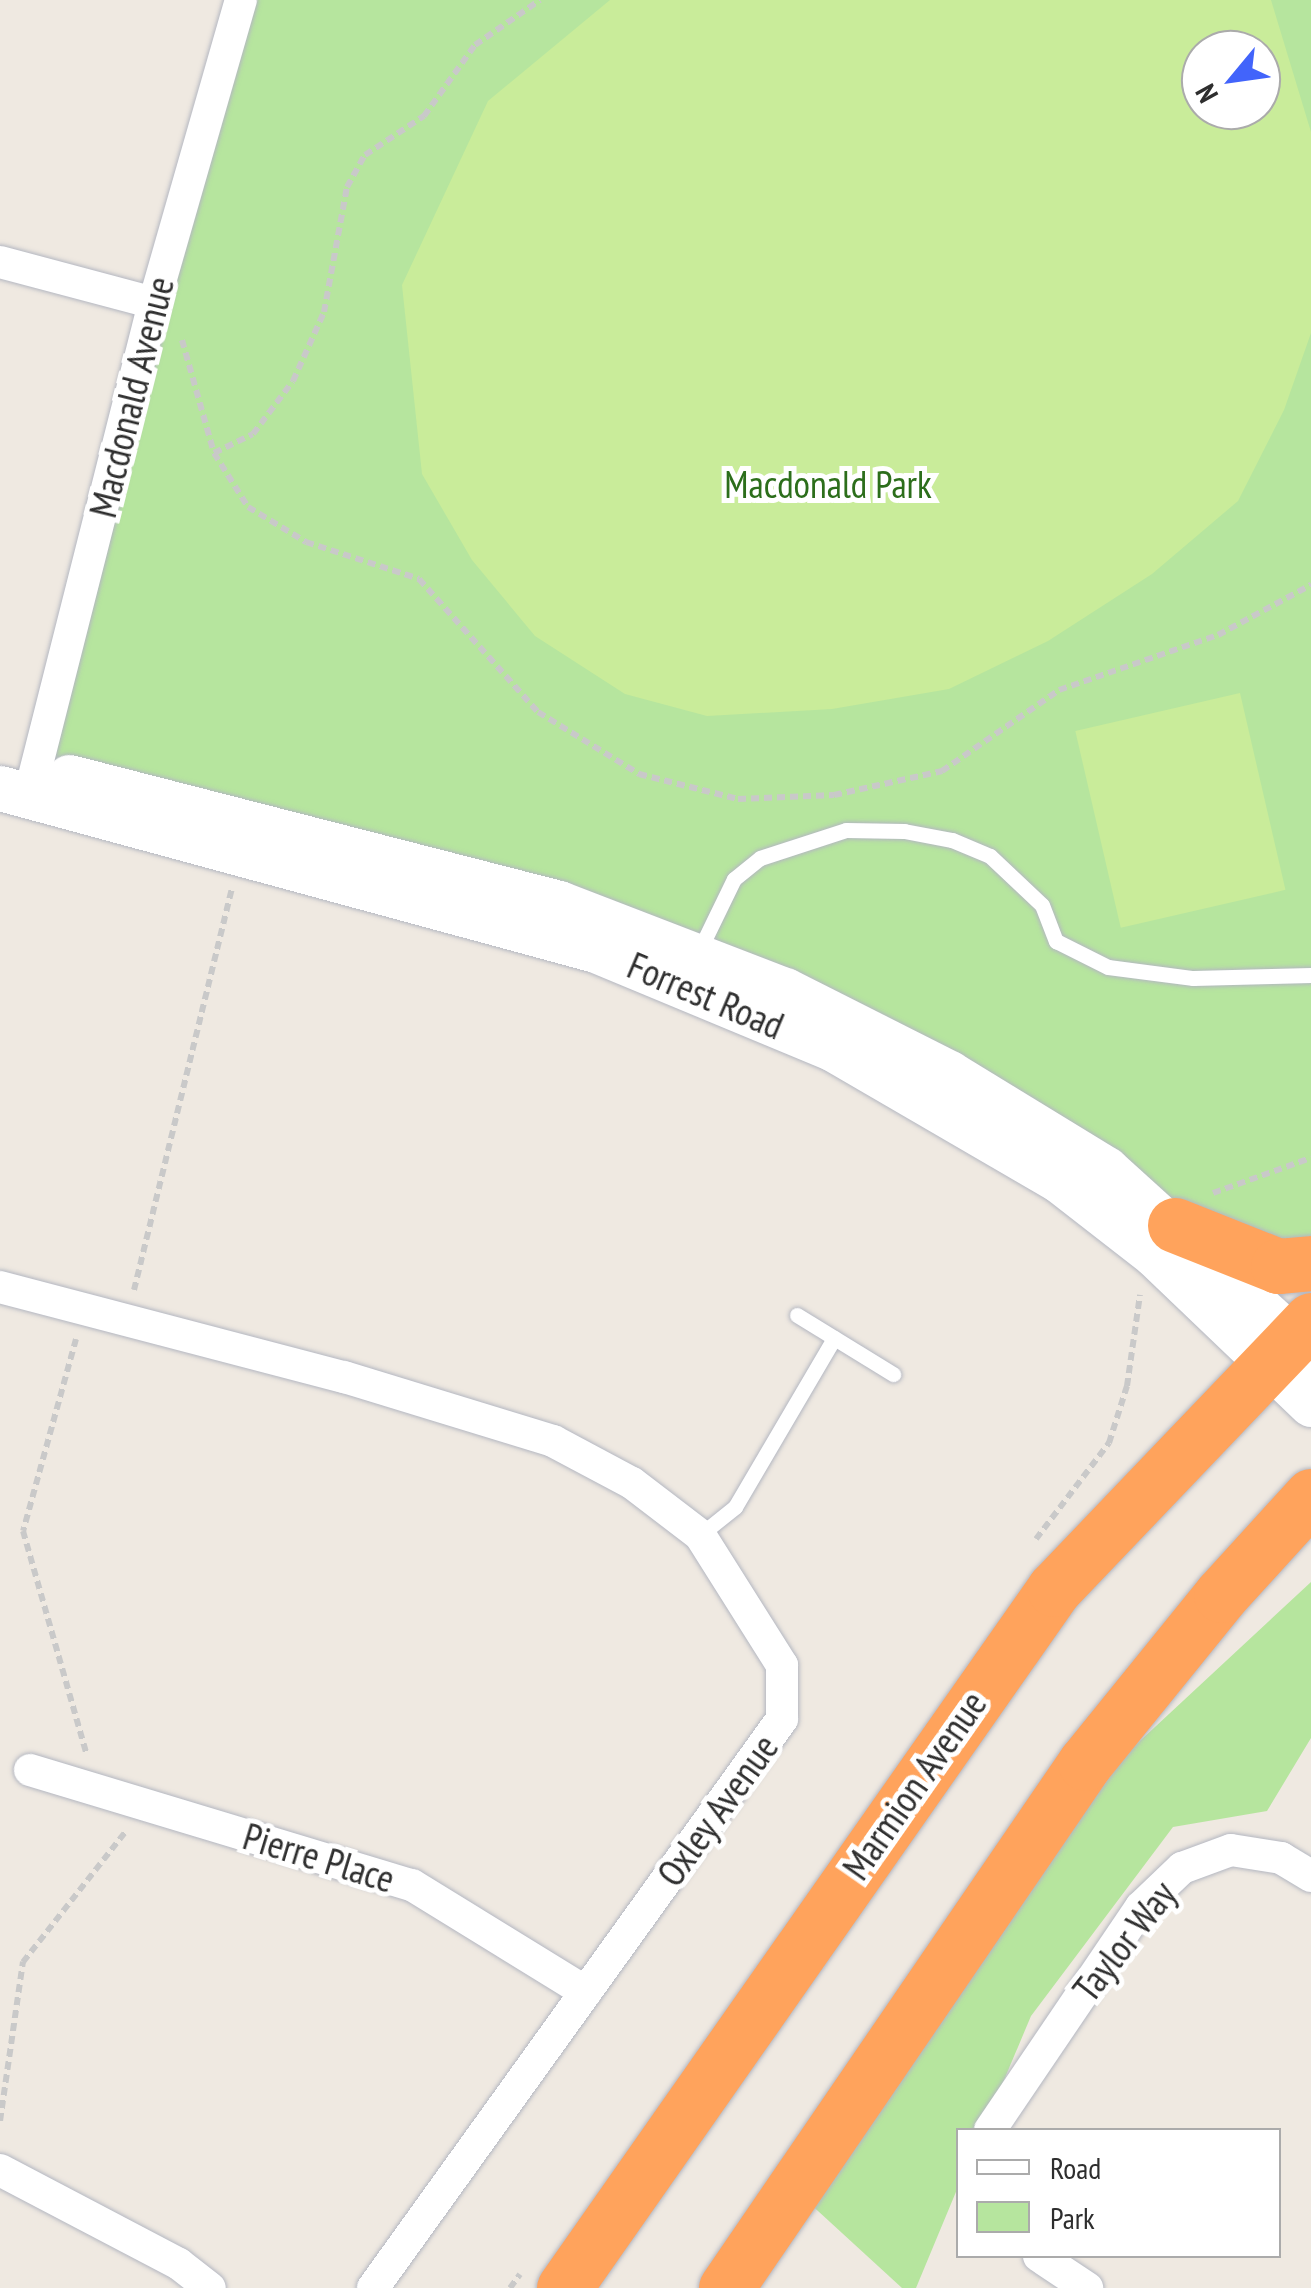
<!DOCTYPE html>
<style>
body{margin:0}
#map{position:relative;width:1311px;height:2288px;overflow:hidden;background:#efe9e1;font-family:"PT Sans Narrow",sans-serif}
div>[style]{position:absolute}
.green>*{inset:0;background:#b6e59e}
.pitch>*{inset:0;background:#c9ec9a;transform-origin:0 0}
.path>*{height:6px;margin-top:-3px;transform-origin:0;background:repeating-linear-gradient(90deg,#c9c9c9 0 8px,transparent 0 13px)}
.roads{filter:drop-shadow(0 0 2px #b4b7c1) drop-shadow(0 0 2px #b4b7c1)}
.lane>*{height:15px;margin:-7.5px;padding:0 7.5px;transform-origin:7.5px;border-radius:7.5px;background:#fff}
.street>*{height:32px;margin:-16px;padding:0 16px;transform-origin:16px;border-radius:16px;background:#fff}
.secondary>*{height:45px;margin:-22.5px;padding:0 22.5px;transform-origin:22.5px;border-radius:22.5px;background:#fff}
.highway>*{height:55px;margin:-27.5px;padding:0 27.5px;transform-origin:27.5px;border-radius:27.5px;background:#ffa35c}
span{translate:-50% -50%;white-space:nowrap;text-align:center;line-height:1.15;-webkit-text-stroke:10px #fff;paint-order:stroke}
.street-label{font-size:38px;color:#2e2e2e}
.park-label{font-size:38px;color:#2c6e1b}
.legend{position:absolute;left:956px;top:2128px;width:325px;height:130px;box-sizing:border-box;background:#fff;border:2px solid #ababab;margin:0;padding:12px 18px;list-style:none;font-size:30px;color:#2e2e2e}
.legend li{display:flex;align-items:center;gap:20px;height:50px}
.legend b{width:50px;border:2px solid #ababab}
.north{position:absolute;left:1181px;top:30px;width:100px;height:100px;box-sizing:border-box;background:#fff;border:2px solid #ababab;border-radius:50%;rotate:241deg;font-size:28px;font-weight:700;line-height:40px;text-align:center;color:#2e2e2e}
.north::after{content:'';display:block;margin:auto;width:35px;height:45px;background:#4264fb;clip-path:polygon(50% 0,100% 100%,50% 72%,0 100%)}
</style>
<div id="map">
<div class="green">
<div style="clip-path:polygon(evenodd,244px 0,1311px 0,1311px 1243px,1263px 1284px,1115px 1176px,49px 761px,244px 0,1201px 50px,1261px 50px,1261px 110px,1201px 110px,1201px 50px)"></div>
<div style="clip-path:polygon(1311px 1582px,1311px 1738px,1267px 1811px,1173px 1827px,1031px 2016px,983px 2130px,958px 2130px,958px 2187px,916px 2288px,902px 2288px,806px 2200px,1127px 1753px)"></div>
</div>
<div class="pitch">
<div style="clip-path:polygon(evenodd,610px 0,1271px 0,1311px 132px,1311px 333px,1284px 410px,1238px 501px,1152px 574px,1048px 641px,949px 689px,832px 709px,707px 716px,625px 694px,535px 636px,472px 560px,422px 474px,402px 285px,488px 101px,610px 0,1201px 50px,1261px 50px,1261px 110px,1201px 110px,1201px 50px)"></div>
<div style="left:1240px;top:693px;width:202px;height:169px;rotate:77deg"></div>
</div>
<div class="path">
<div style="left:182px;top:340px;width:117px;rotate:74.2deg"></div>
<div style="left:214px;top:453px;width:64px;rotate:57.8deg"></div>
<div style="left:248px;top:507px;width:68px;rotate:31.1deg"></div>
<div style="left:306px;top:542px;width:119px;rotate:18.1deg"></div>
<div style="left:419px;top:579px;width:178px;rotate:48.2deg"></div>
<div style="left:538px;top:712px;width:119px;rotate:31.5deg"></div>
<div style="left:639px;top:774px;width:102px;rotate:14.2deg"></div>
<div style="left:738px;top:799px;width:96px;rotate:-2.4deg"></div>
<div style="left:834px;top:795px;width:111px;rotate:-12.5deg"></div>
<div style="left:942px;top:771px;width:142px;rotate:-34.7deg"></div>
<div style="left:1059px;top:690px;width:168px;rotate:-19.1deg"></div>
<div style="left:1218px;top:635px;width:106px;rotate:-28.3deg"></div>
<div style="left:214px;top:453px;width:43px;rotate:-26deg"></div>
<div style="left:253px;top:434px;width:66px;rotate:-53deg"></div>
<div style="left:293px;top:381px;width:76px;rotate:-65.8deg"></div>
<div style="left:324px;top:312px;width:127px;rotate:-79.6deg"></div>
<div style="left:347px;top:187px;width:37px;rotate:-61deg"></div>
<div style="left:365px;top:155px;width:71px;rotate:-33.5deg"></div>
<div style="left:424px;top:116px;width:87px;rotate:-54.3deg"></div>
<div style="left:475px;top:45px;width:79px;rotate:-34.7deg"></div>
<div style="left:1213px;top:1193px;width:104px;rotate:-19.7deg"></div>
<div style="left:134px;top:1290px;width:413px;rotate:-76.3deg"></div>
<div style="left:76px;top:1339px;width:199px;rotate:105.4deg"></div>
<div style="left:23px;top:1531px;width:233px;rotate:74.1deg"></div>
<div style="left:1036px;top:1539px;width:121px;rotate:-52.8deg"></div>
<div style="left:1109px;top:1443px;width:60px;rotate:-72.5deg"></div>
<div style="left:1127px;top:1386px;width:92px;rotate:-81.9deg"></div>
<div style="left:0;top:2121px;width:161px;rotate:-81.8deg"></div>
<div style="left:23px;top:1962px;width:167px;rotate:-51.8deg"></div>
<div style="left:510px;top:2288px;width:17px;rotate:-54deg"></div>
</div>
<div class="roads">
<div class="lane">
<div style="left:699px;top:951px;width:80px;rotate:-64.1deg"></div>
<div style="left:734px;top:879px;width:33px;rotate:-39deg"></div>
<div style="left:760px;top:858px;width:90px;rotate:-18deg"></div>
<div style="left:846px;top:830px;width:58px;rotate:1deg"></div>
<div style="left:904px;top:831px;width:49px;rotate:10.6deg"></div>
<div style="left:952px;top:840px;width:41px;rotate:22.8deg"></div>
<div style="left:990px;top:856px;width:71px;rotate:43.3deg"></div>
<div style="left:1042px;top:905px;width:39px;rotate:69deg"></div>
<div style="left:1056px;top:941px;width:58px;rotate:26.6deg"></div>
<div style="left:1108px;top:967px;width:86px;rotate:7.4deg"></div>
<div style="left:1193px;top:978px;width:118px;rotate:-1.5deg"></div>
<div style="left:797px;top:1315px;width:113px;rotate:31.6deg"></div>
<div style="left:700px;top:1535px;width:45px;rotate:-38.7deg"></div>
<div style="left:735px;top:1507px;width:196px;rotate:-59.6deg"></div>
</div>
<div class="street">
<div style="left:0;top:262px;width:159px;rotate:14.9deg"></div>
<div style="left:29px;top:796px;width:509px;rotate:-75.77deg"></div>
<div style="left:154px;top:303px;width:315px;rotate:-74deg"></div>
<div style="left:0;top:1287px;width:356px;rotate:14.7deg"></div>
<div style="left:344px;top:1377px;width:219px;rotate:17deg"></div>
<div style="left:553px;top:1441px;width:89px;rotate:28deg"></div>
<div style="left:632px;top:1483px;width:86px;rotate:37.4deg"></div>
<div style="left:700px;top:1535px;width:154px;rotate:57.8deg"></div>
<div style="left:782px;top:1665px;width:54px;rotate:90deg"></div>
<div style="left:782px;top:1719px;width:701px;rotate:125.71deg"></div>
<div style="left:30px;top:1770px;width:399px;rotate:16.8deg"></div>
<div style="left:412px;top:1885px;width:204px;rotate:31.6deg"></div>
<div style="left:990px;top:2130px;width:269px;rotate:-55.9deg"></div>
<div style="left:1141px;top:1907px;width:57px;rotate:-43.6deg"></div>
<div style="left:1182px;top:1868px;width:52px;rotate:-20.2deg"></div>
<div style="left:1231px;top:1850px;width:51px;rotate:9.1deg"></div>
<div style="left:1281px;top:1858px;width:35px;rotate:31deg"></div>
<div style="left:0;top:2170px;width:202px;rotate:27.7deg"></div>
<div style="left:179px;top:2264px;width:39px;rotate:38deg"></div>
<div style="left:1039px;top:2256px;width:58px;rotate:33.7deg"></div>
</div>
<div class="secondary">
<div style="left:69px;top:777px;width:506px;rotate:14.42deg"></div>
<div style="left:559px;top:903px;width:242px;rotate:21.1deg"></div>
<div style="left:785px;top:990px;width:184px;rotate:26.8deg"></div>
<div style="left:949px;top:1073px;width:184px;rotate:31.4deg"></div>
<div style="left:1106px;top:1169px;width:277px;rotate:42.2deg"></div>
<div style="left:0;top:788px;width:618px;rotate:15.21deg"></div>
<div style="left:596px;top:950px;width:256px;rotate:22.6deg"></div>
<div style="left:832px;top:1048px;width:263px;rotate:30.2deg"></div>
<div style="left:1059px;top:1180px;width:120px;rotate:37.9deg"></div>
<div style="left:1154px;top:1254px;width:217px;rotate:43.7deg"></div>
</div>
<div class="highway">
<div style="left:1175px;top:1225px;width:111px;rotate:21.7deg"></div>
<div style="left:1278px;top:1266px;width:33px;rotate:-5deg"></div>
<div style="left:564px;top:2288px;width:854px;rotate:-54.97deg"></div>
<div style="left:1054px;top:1589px;width:372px;rotate:-46.3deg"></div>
<div style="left:726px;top:2288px;width:636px;rotate:-55.64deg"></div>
<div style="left:1085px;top:1763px;width:216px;rotate:-51deg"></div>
<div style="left:1221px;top:1595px;width:134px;rotate:-47.7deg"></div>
</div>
</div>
<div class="street-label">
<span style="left:131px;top:397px;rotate:-76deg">Macdonald Avenue</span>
<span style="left:706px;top:995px;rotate:23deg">Forrest Road</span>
<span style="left:914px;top:1785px;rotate:-55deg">Marmion Avenue</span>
<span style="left:717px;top:1810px;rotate:-54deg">Oxley Avenue</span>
<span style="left:319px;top:1857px;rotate:17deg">Pierre Place</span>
<span style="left:1124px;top:1941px;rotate:-52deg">Taylor Way</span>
</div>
<div class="park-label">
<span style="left:828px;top:484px">Macdonald Park</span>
</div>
<ul class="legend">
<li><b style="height:12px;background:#fff"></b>Road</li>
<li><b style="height:28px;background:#b6e59e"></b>Park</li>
</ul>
<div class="north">N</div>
</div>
